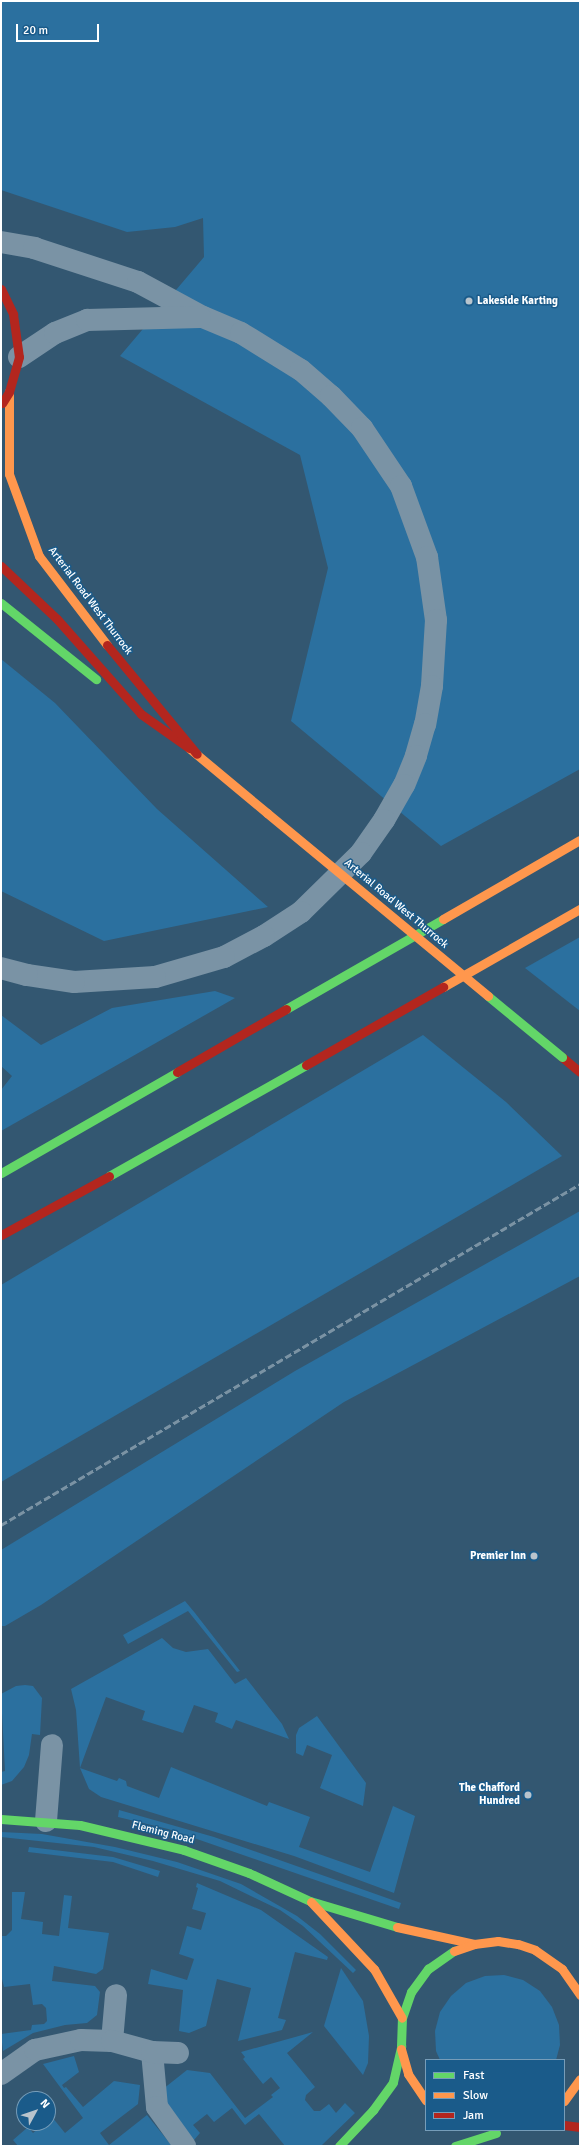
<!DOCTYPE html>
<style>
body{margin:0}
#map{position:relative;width:581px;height:2147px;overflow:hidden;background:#335771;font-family:Signika,sans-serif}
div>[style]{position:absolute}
.green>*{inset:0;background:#2b709f}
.street>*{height:22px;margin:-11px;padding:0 11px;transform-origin:11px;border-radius:11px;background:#7a93a5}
.fast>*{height:9px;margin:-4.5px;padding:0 4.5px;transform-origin:4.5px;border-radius:4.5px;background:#63d668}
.slow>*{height:9px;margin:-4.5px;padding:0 4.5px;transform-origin:4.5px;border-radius:4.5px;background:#ff974d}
.jam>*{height:9px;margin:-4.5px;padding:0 4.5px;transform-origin:4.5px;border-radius:4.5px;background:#b3261e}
.rail>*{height:3px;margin-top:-1.5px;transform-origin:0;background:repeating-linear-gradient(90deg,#7b93a4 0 7px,transparent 0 10px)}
.fast-bridge>*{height:9px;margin:-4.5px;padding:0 4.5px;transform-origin:4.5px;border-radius:4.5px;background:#63d668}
.slow-bridge>*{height:9px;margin:-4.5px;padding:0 4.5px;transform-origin:4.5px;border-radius:4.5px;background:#ff974d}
.dots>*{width:11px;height:11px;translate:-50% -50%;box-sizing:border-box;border:2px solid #1a5b8a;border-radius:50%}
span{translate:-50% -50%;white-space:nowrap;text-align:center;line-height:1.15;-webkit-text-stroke:3px #1a5b8a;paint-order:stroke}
.poi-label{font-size:11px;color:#fff;font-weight:700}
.left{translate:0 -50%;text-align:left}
.right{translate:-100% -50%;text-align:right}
.street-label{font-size:11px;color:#fff}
.frame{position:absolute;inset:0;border:2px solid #fff;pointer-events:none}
.legend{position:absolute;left:425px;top:2059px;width:140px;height:72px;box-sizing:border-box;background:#1a5b8a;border:1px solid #769db9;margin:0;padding:5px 7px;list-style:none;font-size:12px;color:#fff}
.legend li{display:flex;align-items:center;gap:8px;height:20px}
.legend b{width:20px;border:1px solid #769db9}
.north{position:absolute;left:16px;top:2091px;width:40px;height:40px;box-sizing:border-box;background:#1a5b8a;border:1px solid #769db9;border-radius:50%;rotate:50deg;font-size:11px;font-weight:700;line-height:16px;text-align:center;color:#fff}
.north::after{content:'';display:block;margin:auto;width:14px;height:18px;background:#b8c4cd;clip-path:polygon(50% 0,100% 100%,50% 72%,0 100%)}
.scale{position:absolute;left:16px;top:24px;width:83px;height:18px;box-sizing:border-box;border:2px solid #fff;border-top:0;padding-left:5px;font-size:12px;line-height:14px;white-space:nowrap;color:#fff;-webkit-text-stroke:3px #1a5b8a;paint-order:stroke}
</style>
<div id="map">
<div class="green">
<div style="clip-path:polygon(1px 1px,580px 1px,580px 769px,441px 846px,291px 721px,328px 568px,300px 455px,120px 356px,204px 257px,203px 218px,175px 227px,127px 232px,1px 190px)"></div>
<div style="clip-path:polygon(1px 659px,55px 703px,157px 809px,268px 907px,104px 941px,1px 891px)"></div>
<div style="clip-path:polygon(580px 937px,580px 1011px,525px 968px)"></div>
<div style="clip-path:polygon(215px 991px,235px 998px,1px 1131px,1px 1090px,12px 1076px,1px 1066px,1px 1015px,41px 1045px,112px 1008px)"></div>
<div style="clip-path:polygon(423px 1035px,506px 1102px,562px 1156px,1px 1482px,1px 1285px)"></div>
<div style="clip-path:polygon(580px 1211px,580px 1276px,344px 1402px,41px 1605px,5px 1626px,1px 1626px,1px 1550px,295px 1371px)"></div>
<div style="clip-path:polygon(185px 1601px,195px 1613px,240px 1671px,237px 1672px,188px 1611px,128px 1644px,123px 1635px)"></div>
<div style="clip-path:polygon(162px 1638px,173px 1648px,186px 1652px,208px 1649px,235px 1684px,246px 1678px,282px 1724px,289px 1739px,236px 1720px,232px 1729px,215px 1722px,218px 1713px,194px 1705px,183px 1733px,142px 1720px,145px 1711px,106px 1697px,80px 1768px,117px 1781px,119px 1778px,126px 1781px,127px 1786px,159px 1798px,171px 1767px,267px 1806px,269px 1802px,310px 1817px,299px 1847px,370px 1872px,393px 1806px,415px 1816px,394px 1893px,294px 1856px,101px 1797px,89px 1789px,80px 1768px,76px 1710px,71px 1689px)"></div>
<div style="clip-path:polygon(25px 1685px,33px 1686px,42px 1698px,40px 1735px,32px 1734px,29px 1755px,24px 1767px,12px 1781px,1px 1785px,1px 1772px,5px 1771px,1px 1694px,16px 1686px)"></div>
<div style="clip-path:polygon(317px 1716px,366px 1783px,363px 1806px,320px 1788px,332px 1755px,307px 1745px,303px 1756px,296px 1753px,296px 1735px,299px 1728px)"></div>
<div style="clip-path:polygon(119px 1810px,214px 1837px,401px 1903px,399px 1909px,168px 1829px,118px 1817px)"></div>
<div style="clip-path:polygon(1px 1832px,42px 1834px,115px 1847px,177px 1862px,241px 1884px,297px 1916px,320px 1934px,356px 1970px,353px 1973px,303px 1926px,280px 1910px,220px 1881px,153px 1861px,94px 1847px,1px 1837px)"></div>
<div style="clip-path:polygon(29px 1847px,113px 1857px,160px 1871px,158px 1877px,113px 1862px,28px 1852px)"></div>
<div style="clip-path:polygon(197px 1883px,261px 1910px,328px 1957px,327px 1960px,295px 1952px,278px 2018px,286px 2020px,282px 2030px,238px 2041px,251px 1988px,217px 1979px,206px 2026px,189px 2033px,179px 2031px,183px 1990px,148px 1984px,151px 1969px,187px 1980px,194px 1959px,179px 1954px,187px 1926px,201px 1930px,206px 1913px,192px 1909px,198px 1888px,196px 1887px)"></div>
<div style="clip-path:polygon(12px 1892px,25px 1892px,21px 1919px,43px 1922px,42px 1934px,59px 1936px,64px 1895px,72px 1896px,68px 1928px,109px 1933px,103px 1969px,96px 1974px,54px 1966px,52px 1981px,95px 1986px,100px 1992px,97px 2015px,87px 2023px,65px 2025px,33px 2033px,3px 2051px,1px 2034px,31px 2030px,32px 2025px,44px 2024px,47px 2021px,46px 2008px,42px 2004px,33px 2005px,30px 1984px,4px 1987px,1px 1975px,1px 1936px,6px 1936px,12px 1930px)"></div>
<div style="clip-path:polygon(341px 1968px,363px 2001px,369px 2036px,368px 2063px,363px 2075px,324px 2026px)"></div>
<div style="clip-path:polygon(504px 1975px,523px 1980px,540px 1991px,552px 2007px,559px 2025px,560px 2045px,556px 2060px,440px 2060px,436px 2051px,435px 2031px,440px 2012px,451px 1996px,466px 1983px,485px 1976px)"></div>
<div style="clip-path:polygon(313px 2032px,287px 2053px,315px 2087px,306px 2095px,305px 2100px,314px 2111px,320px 2111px,329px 2104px,336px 2113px,345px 2103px,355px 2113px,321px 2146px,285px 2146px,259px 2114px,245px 2125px,232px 2108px,214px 2122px,207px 2114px,193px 2125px,200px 2133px,194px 2140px,167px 2107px,163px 2089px,187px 2070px,210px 2073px,245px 2118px,273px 2097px,271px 2095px,280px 2088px,271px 2077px,263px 2084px,243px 2059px,245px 2057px,241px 2052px)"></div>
<div style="clip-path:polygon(74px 2056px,79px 2072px,62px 2085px,64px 2088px,66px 2087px,83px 2107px,114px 2081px,140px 2085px,138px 2104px,100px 2133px,109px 2145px,147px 2115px,172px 2146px,18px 2146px,13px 2140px,28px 2127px,33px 2133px,52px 2117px,65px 2133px,83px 2118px,43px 2064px)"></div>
</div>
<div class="street">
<div style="left:1px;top:242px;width:34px;rotate:10deg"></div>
<div style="left:34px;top:248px;width:109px;rotate:18.1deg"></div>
<div style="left:138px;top:282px;width:74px;rotate:28.3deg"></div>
<div style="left:203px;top:317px;width:41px;rotate:22.8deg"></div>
<div style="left:241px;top:333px;width:70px;rotate:31.7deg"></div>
<div style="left:301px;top:370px;width:40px;rotate:41deg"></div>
<div style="left:331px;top:396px;width:45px;rotate:45.9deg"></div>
<div style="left:362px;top:428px;width:70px;rotate:56.1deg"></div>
<div style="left:401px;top:486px;width:76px;rotate:69.9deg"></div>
<div style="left:427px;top:557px;width:64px;rotate:81.9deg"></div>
<div style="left:436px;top:620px;width:66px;rotate:93.5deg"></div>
<div style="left:432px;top:686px;width:39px;rotate:100deg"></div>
<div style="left:425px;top:724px;width:33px;rotate:106deg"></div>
<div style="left:416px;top:756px;width:31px;rotate:112deg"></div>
<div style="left:404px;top:785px;width:40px;rotate:119.7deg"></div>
<div style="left:384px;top:820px;width:40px;rotate:124.9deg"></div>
<div style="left:361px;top:853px;width:84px;rotate:135.5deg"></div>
<div style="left:301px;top:912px;width:44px;rotate:147deg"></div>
<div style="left:264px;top:936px;width:45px;rotate:152.3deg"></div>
<div style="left:224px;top:957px;width:72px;rotate:163.8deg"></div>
<div style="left:155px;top:977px;width:81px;rotate:176.5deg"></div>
<div style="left:74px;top:982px;width:48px;rotate:-171.5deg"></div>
<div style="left:27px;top:975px;width:27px;rotate:-165deg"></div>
<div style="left:19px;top:357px;width:43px;rotate:-33.7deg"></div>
<div style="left:55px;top:333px;width:35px;rotate:-22deg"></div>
<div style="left:87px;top:320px;width:113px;rotate:-1.5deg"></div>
<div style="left:46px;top:1821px;width:76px;rotate:-85.5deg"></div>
<div style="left:112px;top:2041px;width:46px;rotate:-85deg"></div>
<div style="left:152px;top:2052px;width:55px;rotate:84.8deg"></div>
<div style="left:157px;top:2107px;width:48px;rotate:54.3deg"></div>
<div style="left:1px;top:2074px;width:42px;rotate:-35.2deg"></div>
<div style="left:35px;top:2050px;width:47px;rotate:-12.3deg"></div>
<div style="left:81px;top:2040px;width:31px;rotate:2deg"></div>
<div style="left:112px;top:2041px;width:41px;rotate:15.4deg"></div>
<div style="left:152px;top:2052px;width:26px;rotate:2deg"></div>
</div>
<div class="fast">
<div style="left:1px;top:603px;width:122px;rotate:38.7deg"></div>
<div style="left:286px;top:1009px;width:181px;rotate:-29.8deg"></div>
<div style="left:1px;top:1173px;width:203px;rotate:-29.8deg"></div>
<div style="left:109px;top:1176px;width:226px;rotate:-29.4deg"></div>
<div style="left:1px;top:1819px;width:79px;rotate:4.3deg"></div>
<div style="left:80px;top:1825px;width:107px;rotate:13.5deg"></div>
<div style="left:184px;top:1850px;width:69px;rotate:19.5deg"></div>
<div style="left:249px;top:1873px;width:67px;rotate:24.7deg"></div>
<div style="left:310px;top:1901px;width:91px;rotate:16.6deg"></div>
<div style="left:339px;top:2146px;width:50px;rotate:-46.6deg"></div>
<div style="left:373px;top:2110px;width:34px;rotate:-54deg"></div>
<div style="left:393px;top:2082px;width:37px;rotate:-77deg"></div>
<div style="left:401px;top:2046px;width:28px;rotate:-88deg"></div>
<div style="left:402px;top:2018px;width:28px;rotate:-71deg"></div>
<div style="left:411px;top:1992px;width:29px;rotate:-54deg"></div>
<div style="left:428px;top:1969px;width:32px;rotate:-35deg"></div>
<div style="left:455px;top:2146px;width:43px;rotate:-17.6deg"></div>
</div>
<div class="slow">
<div style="left:9px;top:392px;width:82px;rotate:90deg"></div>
<div style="left:9px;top:474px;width:87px;rotate:69.9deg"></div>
<div style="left:39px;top:556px;width:112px;rotate:52.6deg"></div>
<div style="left:189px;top:748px;width:102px;rotate:39.8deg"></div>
<div style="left:443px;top:919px;width:158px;rotate:-30deg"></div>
<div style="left:443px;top:987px;width:158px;rotate:-29.7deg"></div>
<div style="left:311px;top:1902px;width:92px;rotate:46.8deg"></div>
<div style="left:374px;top:1969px;width:56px;rotate:60.3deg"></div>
<div style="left:397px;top:1927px;width:79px;rotate:12.4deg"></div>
<div style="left:454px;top:1951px;width:21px;rotate:-19deg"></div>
<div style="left:474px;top:1944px;width:24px;rotate:-7deg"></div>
<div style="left:498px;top:1941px;width:20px;rotate:9deg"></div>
<div style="left:518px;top:1944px;width:18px;rotate:19deg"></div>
<div style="left:535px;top:1950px;width:33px;rotate:35deg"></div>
<div style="left:562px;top:1969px;width:32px;rotate:55deg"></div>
<div style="left:401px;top:2049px;width:26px;rotate:74deg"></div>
<div style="left:408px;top:2074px;width:32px;rotate:56deg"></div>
<div style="left:564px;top:2101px;width:27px;rotate:-54deg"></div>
</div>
<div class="jam">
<div style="left:1px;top:289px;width:28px;rotate:64deg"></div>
<div style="left:13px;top:314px;width:43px;rotate:82.1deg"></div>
<div style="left:19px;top:357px;width:36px;rotate:106deg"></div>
<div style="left:9px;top:392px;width:13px;rotate:122deg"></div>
<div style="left:1px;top:566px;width:77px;rotate:43.4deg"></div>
<div style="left:57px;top:619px;width:127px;rotate:48.5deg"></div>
<div style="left:141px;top:714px;width:59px;rotate:35.3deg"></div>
<div style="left:107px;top:645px;width:141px;rotate:50.5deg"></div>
<div style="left:562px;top:1057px;width:23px;rotate:40deg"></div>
<div style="left:306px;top:1065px;width:158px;rotate:-29.7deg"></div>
<div style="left:177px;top:1072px;width:126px;rotate:-30deg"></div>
<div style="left:1px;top:1235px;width:123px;rotate:-28.6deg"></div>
<div style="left:564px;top:2125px;width:16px;rotate:7deg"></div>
</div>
<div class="rail">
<div style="left:1px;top:1525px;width:672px;rotate:-30.5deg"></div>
</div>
<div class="fast-bridge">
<div style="left:488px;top:996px;width:96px;rotate:39.5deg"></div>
</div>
<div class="slow-bridge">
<div style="left:267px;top:813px;width:287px;rotate:39.6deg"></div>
</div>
<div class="dots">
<div style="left:469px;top:301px;background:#b8c4cd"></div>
<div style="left:534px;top:1556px;background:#b8c4cd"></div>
<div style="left:528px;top:1795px;background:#b8c4cd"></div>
</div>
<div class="poi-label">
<span class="left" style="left:477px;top:301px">Lakeside Karting</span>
<span class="right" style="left:526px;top:1556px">Premier Inn</span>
<span class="right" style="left:520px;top:1795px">The Chafford<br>Hundred</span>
</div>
<div class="street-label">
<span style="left:90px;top:601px;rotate:53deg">Arterial Road West Thurrock</span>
<span style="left:396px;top:904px;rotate:40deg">Arterial Road West Thurrock</span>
<span style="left:163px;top:1833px;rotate:14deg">Fleming Road</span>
</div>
<div class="frame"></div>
<ul class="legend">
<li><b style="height:5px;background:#63d668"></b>Fast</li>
<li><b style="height:5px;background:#ff974d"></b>Slow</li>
<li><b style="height:5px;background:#b3261e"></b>Jam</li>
</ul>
<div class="north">N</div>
<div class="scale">20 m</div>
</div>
